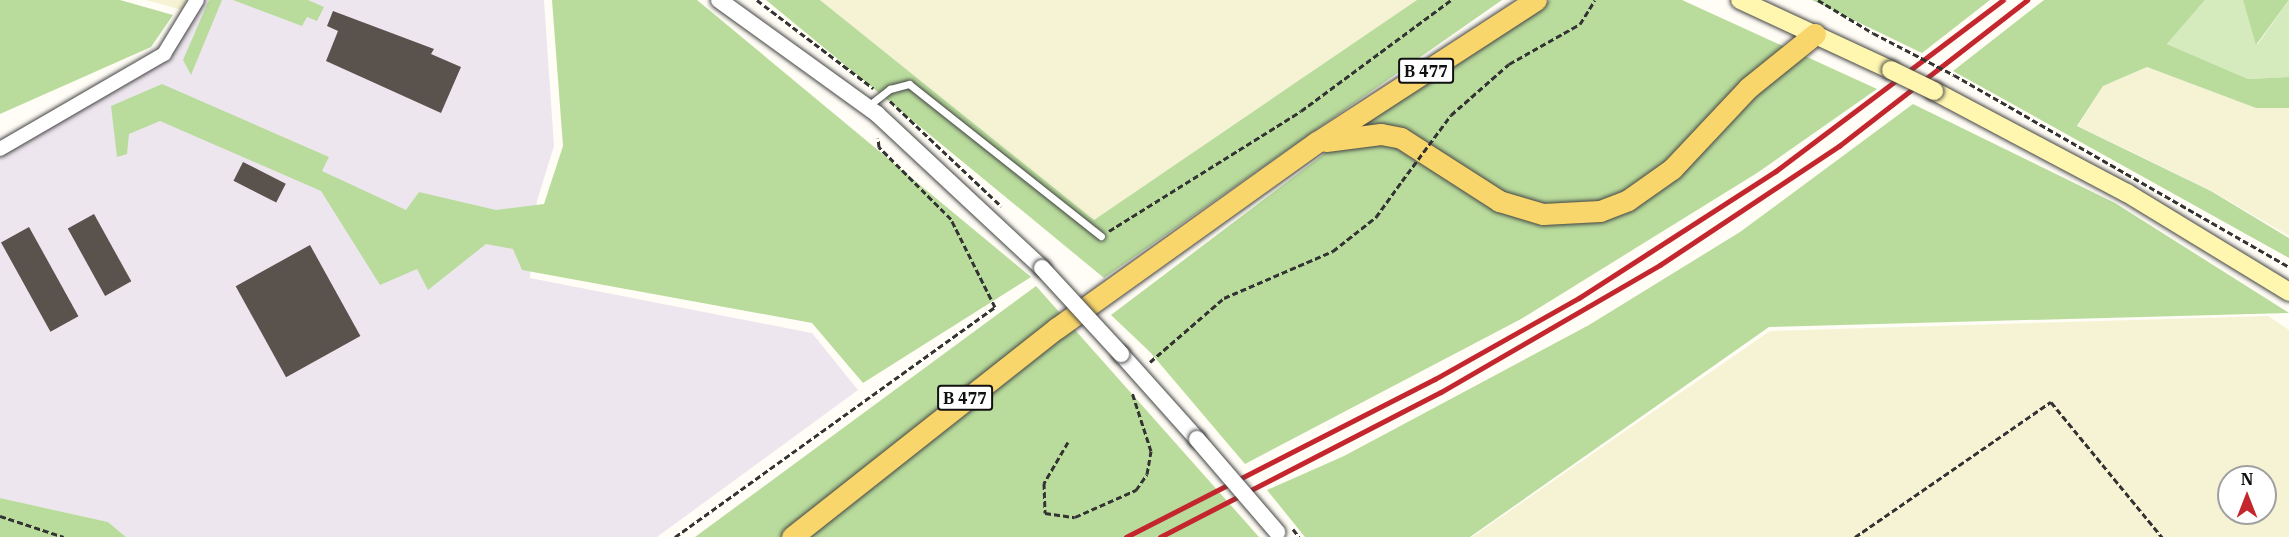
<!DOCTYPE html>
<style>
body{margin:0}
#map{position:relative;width:2289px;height:537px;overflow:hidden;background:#fffdf5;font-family:"IBM Plex Serif",serif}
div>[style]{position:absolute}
.industrial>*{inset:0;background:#eee6ef}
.farmland>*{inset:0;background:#f6f3d4}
.green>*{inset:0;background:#d5ebbd}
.forest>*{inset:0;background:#b9dc9c}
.building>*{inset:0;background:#5a524d;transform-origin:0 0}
.path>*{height:3px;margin-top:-1.5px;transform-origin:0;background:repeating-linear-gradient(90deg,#333 0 6px,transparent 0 9px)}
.roads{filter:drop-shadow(0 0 2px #444) drop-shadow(0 0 2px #444)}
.service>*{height:7px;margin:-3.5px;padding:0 3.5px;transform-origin:3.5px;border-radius:3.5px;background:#fff}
.minor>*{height:14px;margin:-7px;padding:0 7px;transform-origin:7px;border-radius:7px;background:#fff}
.tertiary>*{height:16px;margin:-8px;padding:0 8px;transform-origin:8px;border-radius:8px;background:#fff}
.secondary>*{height:18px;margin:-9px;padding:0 9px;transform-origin:9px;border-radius:9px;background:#fff6b0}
.primary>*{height:21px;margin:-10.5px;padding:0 10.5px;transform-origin:10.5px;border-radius:10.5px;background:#f9d66b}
.rail>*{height:4.5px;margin:-2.25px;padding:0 2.25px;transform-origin:2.25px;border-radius:2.25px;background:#c4262e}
.path-bridge>*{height:3px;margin-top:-1.5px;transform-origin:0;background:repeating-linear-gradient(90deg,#333 0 6px,transparent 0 9px)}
.bridges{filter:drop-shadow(0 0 2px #444) drop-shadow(0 0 2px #444)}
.tertiary-bridge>*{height:16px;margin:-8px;padding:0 8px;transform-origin:8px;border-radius:8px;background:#fff}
.secondary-bridge>*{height:18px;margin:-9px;padding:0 9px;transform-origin:9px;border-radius:9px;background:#fff6b0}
span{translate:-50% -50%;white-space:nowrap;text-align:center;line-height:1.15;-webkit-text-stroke:6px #fff;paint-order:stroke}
.shield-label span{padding:2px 4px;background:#fff;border:2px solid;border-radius:4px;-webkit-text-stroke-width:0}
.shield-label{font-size:16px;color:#111;font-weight:700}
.north{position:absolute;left:2217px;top:465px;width:60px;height:60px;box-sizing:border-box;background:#fff;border:2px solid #a0a0a0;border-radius:50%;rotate:0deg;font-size:16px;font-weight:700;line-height:24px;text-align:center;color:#111}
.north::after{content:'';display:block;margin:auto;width:21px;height:27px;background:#c4262e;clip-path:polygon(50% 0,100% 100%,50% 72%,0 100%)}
</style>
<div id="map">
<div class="industrial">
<div style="clip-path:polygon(202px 0,544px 0,554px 146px,537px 201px,530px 278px,812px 333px,858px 390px,657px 537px,126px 537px,108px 522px,0 498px,0 153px,170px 55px)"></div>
</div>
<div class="farmland">
<div style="clip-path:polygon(146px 0,187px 0,182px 10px)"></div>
<div style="clip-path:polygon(820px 0,1417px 0,1094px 220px)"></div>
<div style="clip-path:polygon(2147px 67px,2256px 108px,2289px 108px,2289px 236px,2212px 191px,2078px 126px,2103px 86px)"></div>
<div style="clip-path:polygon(evenodd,2268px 316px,2289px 330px,2289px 537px,1472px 537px,1770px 331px,2268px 316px,2229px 477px,2265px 477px,2265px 513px,2229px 513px,2229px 477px)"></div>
</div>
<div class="green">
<div style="clip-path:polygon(2205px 0,2243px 0,2257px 45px,2289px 0,2289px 77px,2248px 79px,2167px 44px)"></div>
</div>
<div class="forest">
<div style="clip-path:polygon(0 0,120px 0,173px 15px,151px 47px,0 114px)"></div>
<div style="clip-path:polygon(209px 0,222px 0,191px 75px,183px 60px)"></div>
<div style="clip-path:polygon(233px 0,308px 0,324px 7px,317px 21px,307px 17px,302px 26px)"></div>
<div style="clip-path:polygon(552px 0,697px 0,1031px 277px,863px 383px,812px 323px,522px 270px,513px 249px,486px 244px,428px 290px,417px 269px,380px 285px,321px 191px,160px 121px,129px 134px,127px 154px,117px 157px,111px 106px,162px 84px,329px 157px,322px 171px,406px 210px,419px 192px,496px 210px,544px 204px,563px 146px)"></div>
<div style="clip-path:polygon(766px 0,820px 0,1094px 220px,1417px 0,1502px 0,1104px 278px)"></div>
<div style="clip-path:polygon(1550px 0,1682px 0,1877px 89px,1757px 173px,1521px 319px,1245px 464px,1150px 352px,1111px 315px,1369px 120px)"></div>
<div style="clip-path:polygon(1812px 0,1990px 0,1922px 53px)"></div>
<div style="clip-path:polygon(2044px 0,2205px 0,2167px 44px,2248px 79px,2289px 77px,2289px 108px,2256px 108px,2147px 67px,2103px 86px,2077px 126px,2211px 191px,2289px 238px,2289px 258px,1953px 71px)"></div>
<div style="clip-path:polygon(2243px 0,2289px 0,2256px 45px)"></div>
<div style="clip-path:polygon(1913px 104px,2115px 203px,2289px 313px,1769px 327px,1470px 537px,1305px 537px,1267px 490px,1344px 456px,1589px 325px,1740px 232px)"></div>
<div style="clip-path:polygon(1036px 286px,1259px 537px,695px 537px)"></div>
<div style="clip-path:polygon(0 498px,108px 522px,126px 537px,0 537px)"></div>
</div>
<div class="building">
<div style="clip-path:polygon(333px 11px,434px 49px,431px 54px,461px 67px,441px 113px,326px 61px,338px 31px,327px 26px)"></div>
<div style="left:243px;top:162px;width:48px;height:21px;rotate:27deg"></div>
<div style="left:94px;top:214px;width:77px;height:30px;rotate:61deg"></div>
<div style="left:29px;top:227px;width:102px;height:32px;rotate:61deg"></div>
<div style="left:310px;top:245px;width:104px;height:85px;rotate:61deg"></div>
</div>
<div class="path">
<div style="left:757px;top:0;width:146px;rotate:37.2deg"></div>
<div style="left:1818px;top:0;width:64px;rotate:31deg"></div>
<div style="left:1954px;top:75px;width:386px;rotate:29.8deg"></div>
<div style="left:890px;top:101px;width:153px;rotate:43.4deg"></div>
<div style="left:1451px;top:115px;width:77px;rotate:-41.3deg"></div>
<div style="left:1509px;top:64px;width:81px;rotate:-29.4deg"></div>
<div style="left:1580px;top:24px;width:28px;rotate:-58deg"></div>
<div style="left:1109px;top:231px;width:226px;rotate:-32deg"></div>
<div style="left:1301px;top:111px;width:187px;rotate:-36.5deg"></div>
<div style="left:1150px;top:362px;width:98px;rotate:-40.9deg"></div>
<div style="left:1224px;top:298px;width:119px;rotate:-23.3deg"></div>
<div style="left:1333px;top:251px;width:55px;rotate:-38.3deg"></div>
<div style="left:1376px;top:217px;width:44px;rotate:-54.2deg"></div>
<div style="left:1068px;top:442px;width:48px;rotate:120.3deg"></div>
<div style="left:1044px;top:483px;width:30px;rotate:88deg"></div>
<div style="left:1045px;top:513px;width:30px;rotate:8deg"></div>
<div style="left:1075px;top:517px;width:67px;rotate:-23.9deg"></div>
<div style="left:1136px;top:490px;width:19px;rotate:-55deg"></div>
<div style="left:1147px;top:474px;width:23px;rotate:-80deg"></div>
<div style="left:1151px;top:451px;width:62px;rotate:-107.9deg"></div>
<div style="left:0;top:516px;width:67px;rotate:18.2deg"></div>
<div style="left:1293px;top:529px;width:10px;rotate:53deg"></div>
<div style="left:675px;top:537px;width:394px;rotate:-35.7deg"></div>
<div style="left:995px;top:307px;width:98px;rotate:-116.6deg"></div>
<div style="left:951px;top:219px;width:102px;rotate:-135deg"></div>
<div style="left:879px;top:147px;width:9px;rotate:-96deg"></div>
<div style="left:1855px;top:537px;width:238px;rotate:-34.6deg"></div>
<div style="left:2051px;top:402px;width:175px;rotate:50.6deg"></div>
</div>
<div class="roads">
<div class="service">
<div style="left:868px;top:106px;width:28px;rotate:-38deg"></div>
<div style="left:890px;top:89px;width:20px;rotate:-15deg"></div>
<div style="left:909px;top:84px;width:245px;rotate:38.4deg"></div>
</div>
<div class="minor">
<div style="left:0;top:149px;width:190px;rotate:-30.1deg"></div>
<div style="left:164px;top:54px;width:63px;rotate:-58.6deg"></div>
</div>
<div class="tertiary">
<div style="left:719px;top:0;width:195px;rotate:35.8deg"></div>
<div style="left:877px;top:114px;width:226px;rotate:43deg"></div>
<div style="left:1121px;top:354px;width:114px;rotate:48.2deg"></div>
</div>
<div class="secondary">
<div style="left:1740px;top:0;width:166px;rotate:24.9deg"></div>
<div style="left:1934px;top:91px;width:218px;rotate:27.9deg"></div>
<div style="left:2127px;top:193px;width:190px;rotate:31.4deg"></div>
</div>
<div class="primary">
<div style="left:1326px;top:141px;width:55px;rotate:-7.3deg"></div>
<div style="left:1381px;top:134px;width:20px;rotate:11deg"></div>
<div style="left:1401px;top:138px;width:117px;rotate:32.7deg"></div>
<div style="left:1499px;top:201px;width:46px;rotate:16.5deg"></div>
<div style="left:1543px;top:214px;width:57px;rotate:-3deg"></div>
<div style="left:1600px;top:211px;width:30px;rotate:-21deg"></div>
<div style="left:1628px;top:200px;width:54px;rotate:-35.2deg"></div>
<div style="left:1672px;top:169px;width:111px;rotate:-46.8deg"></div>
<div style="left:1748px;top:88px;width:86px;rotate:-38.9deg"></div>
<div style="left:792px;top:537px;width:337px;rotate:-38.3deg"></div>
<div style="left:1057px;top:328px;width:320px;rotate:-35.6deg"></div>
<div style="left:1317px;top:142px;width:261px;rotate:-33deg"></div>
</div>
</div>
<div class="rail">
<div style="left:1126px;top:537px;width:347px;rotate:-27.1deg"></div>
<div style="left:1435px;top:379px;width:165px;rotate:-29.4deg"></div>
<div style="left:1579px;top:298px;width:234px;rotate:-32.8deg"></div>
<div style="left:1776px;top:171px;width:284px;rotate:-37deg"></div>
<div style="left:1160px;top:537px;width:316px;rotate:-27.3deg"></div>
<div style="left:1441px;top:392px;width:253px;rotate:-30.1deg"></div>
<div style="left:1660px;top:265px;width:215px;rotate:-33.6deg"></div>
<div style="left:1839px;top:146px;width:238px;rotate:-37.8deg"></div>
</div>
<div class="path-bridge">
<div style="left:1873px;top:33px;width:91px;rotate:27.4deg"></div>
<div style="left:1402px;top:181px;width:82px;rotate:-53.4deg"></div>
</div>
<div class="bridges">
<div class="tertiary-bridge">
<div style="left:1042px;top:268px;width:117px;rotate:47.4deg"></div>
<div style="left:1197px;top:439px;width:123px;rotate:49.3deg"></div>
</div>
<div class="secondary-bridge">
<div style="left:1891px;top:70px;width:48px;rotate:26deg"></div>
</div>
</div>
<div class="shield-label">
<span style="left:1426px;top:71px">B 477</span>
<span style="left:965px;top:398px">B 477</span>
</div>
<div class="north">N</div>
</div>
